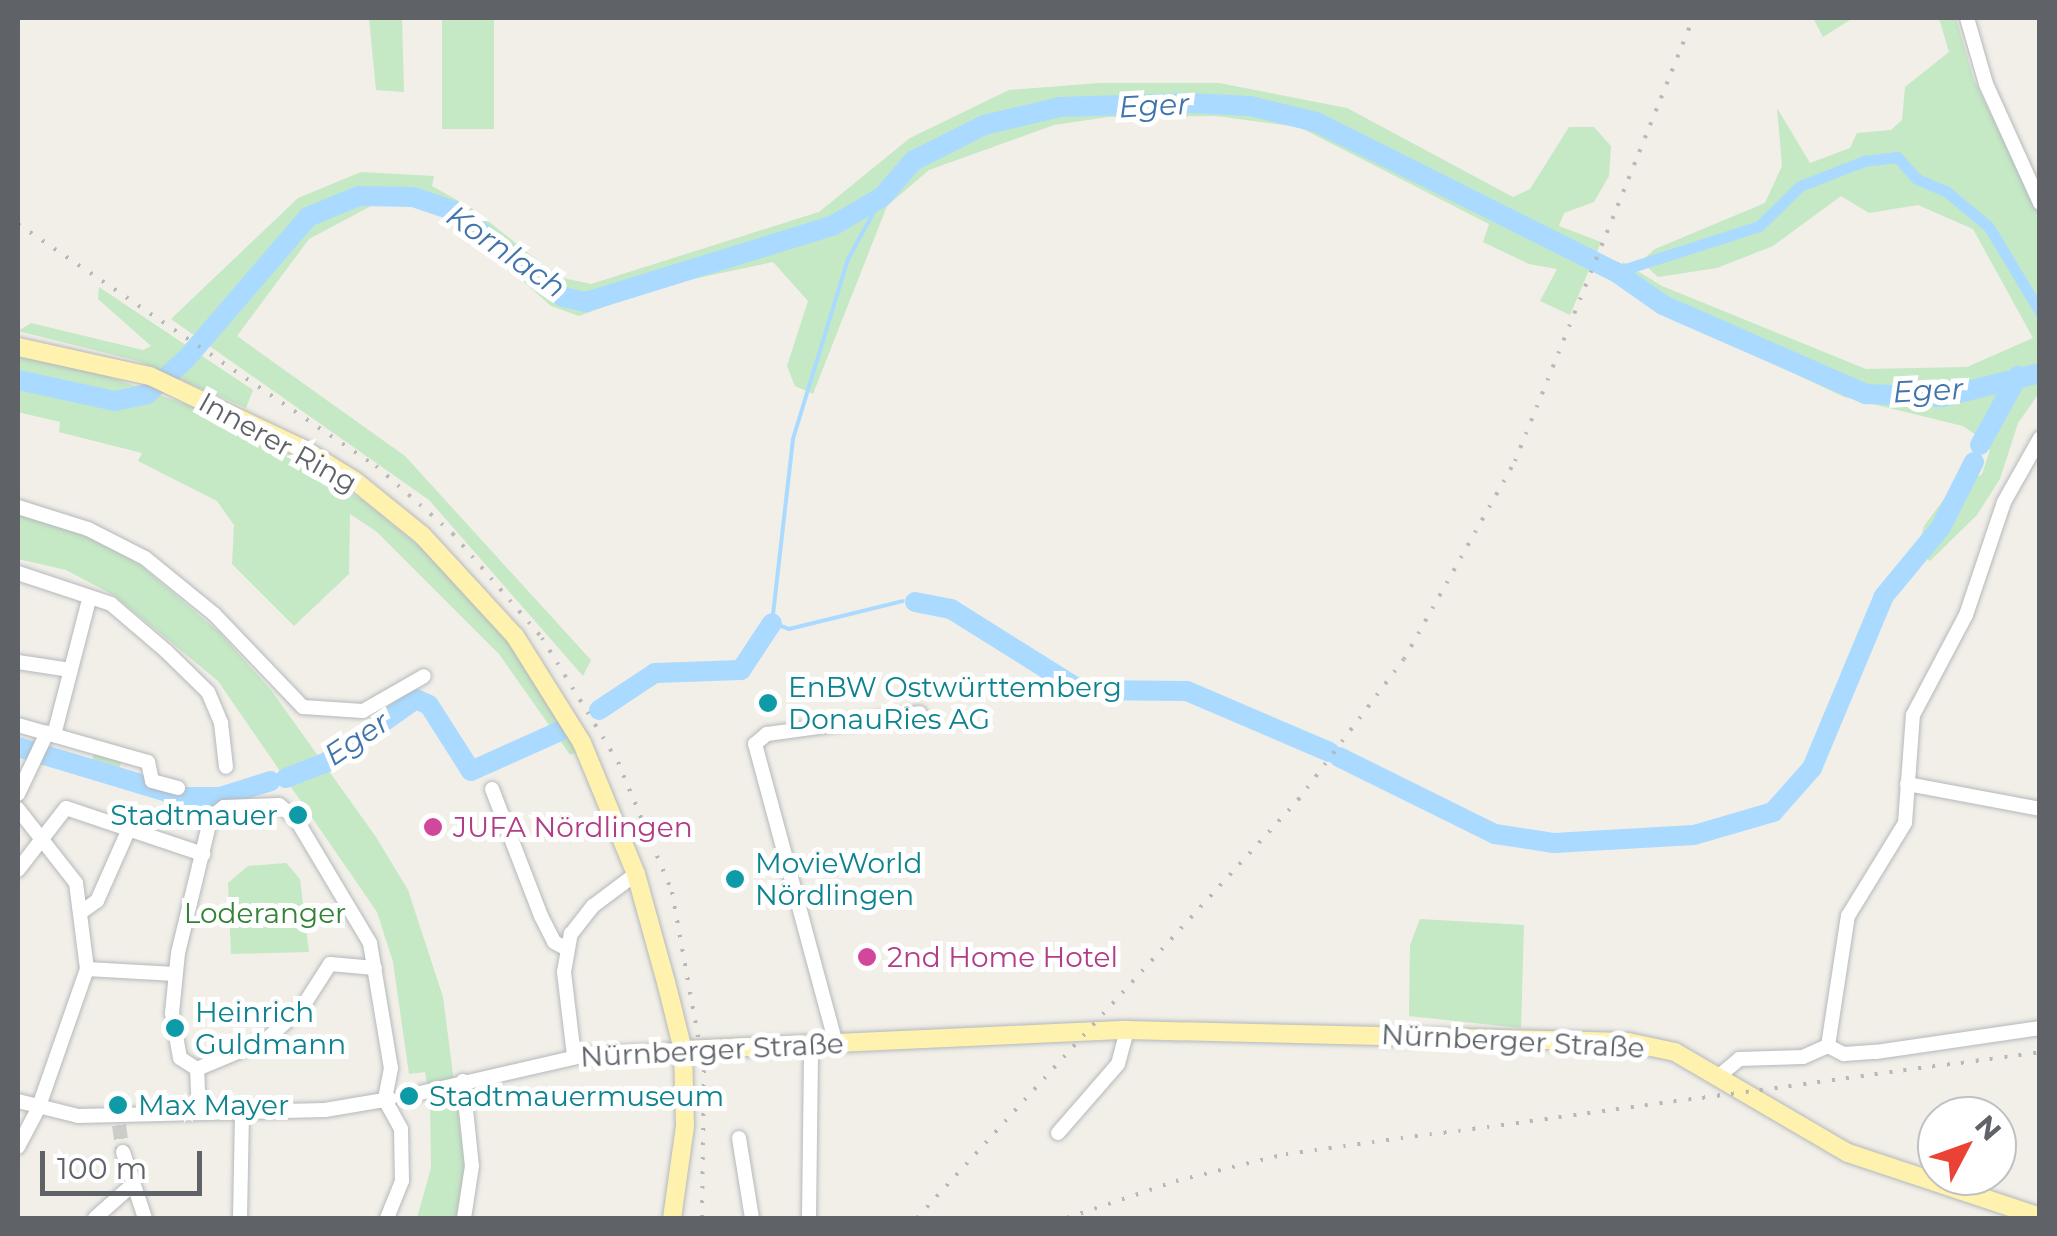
<!DOCTYPE html>
<meta charset="utf-8">
<style>
body{margin:0}
#map{position:relative;width:2057px;height:1236px;overflow:hidden;background:#f1efe8;font-family:Montserrat,sans-serif}
div>[style]{position:absolute}
.green>*{inset:0;background:#c5e8c5;transform-origin:0 0}
.stream>*{height:4px;margin:-2px;padding:0 2px;transform-origin:2px;border-radius:2px;background:#aadaff}
.canal>*{height:11px;margin:-5.5px;padding:0 5.5px;transform-origin:5.5px;border-radius:5.5px;background:#aadaff}
.river>*{height:20px;margin:-10px;padding:0 10px;transform-origin:10px;border-radius:10px;background:#aadaff}
.minor-tunnel>*{height:14px;margin-top:-7px;transform-origin:0;background:repeating-linear-gradient(90deg,#ccccc8 0 14px,transparent 0 21px)}
.roads{filter:drop-shadow(0 0 2px #b5b8bc) drop-shadow(0 0 2px #b5b8bc)}
.minor>*{height:14px;margin:-7px;padding:0 7px;transform-origin:7px;border-radius:7px;background:#fff}
.major>*{height:18px;margin:-9px;padding:0 9px;transform-origin:9px;border-radius:9px;background:#fff2af}
.rail>*{height:4px;margin-top:-2px;transform-origin:0;background:repeating-linear-gradient(90deg,#b6b7b8 0 2.5px,transparent 0 14.5px)}
.dots>*{width:28px;height:28px;translate:-50% -50%;box-sizing:border-box;border:5px solid #fff;border-radius:50%}
span{translate:-50% -50%;white-space:nowrap;text-align:center;line-height:1.15;-webkit-text-stroke:10px #fff;paint-order:stroke}
.street-label{font-size:28px;color:#5f6368}
.culture-label{font-size:28px;color:#0d838f}
.left{translate:0 -50%;text-align:left}
.right{translate:-100% -50%;text-align:right}
.hotel-label{font-size:28px;color:#b23c85}
.park-label{font-size:28px;color:#348238}
.water-label{font-size:30px;color:#4174aa;font-style:italic}
.frame{position:absolute;inset:0;border:20px solid #5f6368;pointer-events:none}
.north{position:absolute;left:1917px;top:1096px;width:100px;height:100px;box-sizing:border-box;background:#fff;border:2px solid #bfc1c3;border-radius:50%;rotate:49deg;font-size:28px;font-weight:700;line-height:40px;text-align:center;color:#5f6368}
.north::after{content:'';display:block;margin:auto;width:35px;height:45px;background:#ea4335;clip-path:polygon(50% 0,100% 100%,50% 72%,0 100%)}
.scale{position:absolute;left:40px;top:1151px;width:162px;height:45px;box-sizing:border-box;border:5px solid #5f6368;border-top:0;padding-left:12px;font-size:30px;line-height:35px;white-space:nowrap;color:#5f6368;-webkit-text-stroke:8px #fff;paint-order:stroke}
</style>
<div id="map">
<div class="green">
<div style="clip-path:polygon(369px 18px,402px 18px,404px 92px,376px 90px)"></div>
<div style="left:442px;top:18px;width:52px;height:111px"></div>
<div style="clip-path:polygon(1813px 18px,1853px 18px,1823px 37px)"></div>
<div style="clip-path:polygon(1939px 18px,1956px 18px,1974px 80px,2039px 212px,2039px 393px,2018px 423px,2000px 479px,1977px 515px,1930px 561px,1917px 552px,1924px 526px,1944px 499px,1982px 474px,1990px 450px,1976px 435px,1963px 426px,1844px 397px,1649px 305px,1615px 280px,1623px 262px,1662px 286px,1866px 369px,1967px 367px,2033px 338px,1973px 229px,1918px 205px,1869px 213px,1841px 196px,1773px 246px,1717px 268px,1658px 277px,1641px 261px,1655px 249px,1765px 203px,1782px 166px,1777px 108px,1810px 163px,1850px 148px,1857px 133px,1891px 130px,1902px 120px,1905px 87px,1949px 52px)"></div>
<div style="clip-path:polygon(1099px 83px,1219px 83px,1347px 108px,1513px 197px,1530px 189px,1569px 127px,1594px 127px,1611px 146px,1609px 176px,1594px 202px,1564px 213px,1559px 226px,1601px 242px,1570px 315px,1540px 301px,1557px 269px,1529px 264px,1483px 242px,1489px 224px,1299px 127px,1216px 116px,1108px 117px,1054px 125px,929px 170px,887px 206px,813px 394px,795px 386px,787px 366px,808px 301px,773px 262px,664px 285px,579px 316px,551px 306px,453px 219px,413px 205px,371px 206px,309px 239px,237px 336px,405px 456px,591px 660px,583px 676px,429px 500px,171px 319px,298px 198px,361px 172px,434px 176px,432px 186px,473px 209px,558px 277px,591px 284px,819px 212px,910px 138px,1009px 90px)"></div>
<div style="clip-path:polygon(99px 287px,253px 390px,246px 408px,138px 361px,18px 331px,31px 323px,143px 350px,151px 346px,98px 299px)"></div>
<div style="clip-path:polygon(18px 355px,93px 371px,223px 418px,364px 501px,454px 575px,502px 630px,580px 751px,570px 755px,499px 654px,377px 532px,350px 514px,349px 574px,294px 626px,232px 564px,234px 525px,217px 501px,138px 461px,142px 453px,59px 432px,60px 422px,18px 412px)"></div>
<div style="clip-path:polygon(18px 514px,87px 536px,139px 564px,219px 632px,271px 690px,376px 837px,408px 890px,443px 997px,465px 1166px,456px 1218px,417px 1218px,431px 1168px,430px 1100px,425px 1072px,409px 1074px,393px 962px,377px 912px,218px 681px,115px 596px,66px 570px,18px 559px)"></div>
<div style="left:95px;top:751px;width:28px;height:19px;rotate:15deg"></div>
<div style="clip-path:polygon(286px 863px,300px 879px,309px 952px,231px 954px,228px 883px,248px 866px)"></div>
<div style="clip-path:polygon(1420px 919px,1524px 925px,1521px 1028px,1409px 1016px,1410px 945px)"></div>
</div>
<div class="stream">
<div style="left:882px;top:197px;width:71px;rotate:118.7deg"></div>
<div style="left:848px;top:259px;width:188px;rotate:107deg"></div>
<div style="left:793px;top:439px;width:185px;rotate:96.5deg"></div>
<div style="left:772px;top:623px;width:18px;rotate:19deg"></div>
<div style="left:789px;top:629px;width:117px;rotate:-13.8deg"></div>
<div style="left:89px;top:771px;width:24px;rotate:2deg"></div>
<div style="left:113px;top:772px;width:8px;rotate:60deg"></div>
</div>
<div class="canal">
<div style="left:1616px;top:272px;width:150px;rotate:-17.8deg"></div>
<div style="left:1759px;top:226px;width:57px;rotate:-44.3deg"></div>
<div style="left:1800px;top:186px;width:69px;rotate:-21.3deg"></div>
<div style="left:1864px;top:161px;width:33px;rotate:-7deg"></div>
<div style="left:1897px;top:157px;width:30px;rotate:48deg"></div>
<div style="left:1917px;top:179px;width:33px;rotate:23deg"></div>
<div style="left:1947px;top:192px;width:55px;rotate:39.8deg"></div>
<div style="left:1989px;top:227px;width:99px;rotate:59deg"></div>
</div>
<div class="river">
<div style="left:18px;top:380px;width:99px;rotate:12.2deg"></div>
<div style="left:115px;top:401px;width:33px;rotate:-12deg"></div>
<div style="left:147px;top:394px;width:52px;rotate:-41.9deg"></div>
<div style="left:186px;top:359px;width:187px;rotate:-49.3deg"></div>
<div style="left:308px;top:217px;width:55px;rotate:-22.4deg"></div>
<div style="left:359px;top:196px;width:54px;rotate:1.1deg"></div>
<div style="left:413px;top:197px;width:44px;rotate:18.4deg"></div>
<div style="left:455px;top:211px;width:138px;rotate:38.5deg"></div>
<div style="left:563px;top:297px;width:24px;rotate:12deg"></div>
<div style="left:586px;top:302px;width:260px;rotate:-17.2deg"></div>
<div style="left:834px;top:225px;width:56px;rotate:-30.3deg"></div>
<div style="left:882px;top:197px;width:48px;rotate:-49.3deg"></div>
<div style="left:913px;top:161px;width:80px;rotate:-26.9deg"></div>
<div style="left:984px;top:125px;width:78px;rotate:-13.3deg"></div>
<div style="left:1060px;top:107px;width:129px;rotate:-1.8deg"></div>
<div style="left:1189px;top:103px;width:61px;rotate:2.8deg"></div>
<div style="left:1250px;top:106px;width:68px;rotate:13.6deg"></div>
<div style="left:1316px;top:122px;width:335px;rotate:26.6deg"></div>
<div style="left:1616px;top:272px;width:57px;rotate:35.1deg"></div>
<div style="left:1663px;top:305px;width:222px;rotate:23.7deg"></div>
<div style="left:1866px;top:394px;width:77px;rotate:2.2deg"></div>
<div style="left:1943px;top:397px;width:100px;rotate:-13.9deg"></div>
<div style="left:1980px;top:445px;width:79px;rotate:-61.2deg"></div>
<div style="left:915px;top:602px;width:37px;rotate:11deg"></div>
<div style="left:951px;top:609px;width:152px;rotate:32.1deg"></div>
<div style="left:1080px;top:690px;width:107px;rotate:0.5deg"></div>
<div style="left:1187px;top:691px;width:155px;rotate:23.2deg"></div>
<div style="left:599px;top:710px;width:67px;rotate:-33.5deg"></div>
<div style="left:655px;top:673px;width:86px;rotate:-2deg"></div>
<div style="left:741px;top:670px;width:56px;rotate:-56.6deg"></div>
<div style="left:18px;top:747px;width:173px;rotate:16.8deg"></div>
<div style="left:184px;top:797px;width:36px"></div>
<div style="left:220px;top:797px;width:53px;rotate:-17.4deg"></div>
<div style="left:1339px;top:757px;width:174px;rotate:26.3deg"></div>
<div style="left:1495px;top:834px;width:60px;rotate:8.7deg"></div>
<div style="left:1554px;top:843px;width:140px;rotate:-3.3deg"></div>
<div style="left:1694px;top:835px;width:82px;rotate:-16.2deg"></div>
<div style="left:1773px;top:812px;width:59px;rotate:-48.4deg"></div>
<div style="left:1812px;top:768px;width:186px;rotate:-67.3deg"></div>
<div style="left:1884px;top:596px;width:89px;rotate:-50.4deg"></div>
<div style="left:1941px;top:527px;width:73px;rotate:-63.1deg"></div>
<div style="left:286px;top:778px;width:42px;rotate:-21deg"></div>
<div style="left:325px;top:763px;width:111px;rotate:-35.1deg"></div>
<div style="left:416px;top:699px;width:14px;rotate:25deg"></div>
<div style="left:429px;top:705px;width:78px;rotate:57.5deg"></div>
<div style="left:471px;top:771px;width:98px;rotate:-24.2deg"></div>
</div>
<div class="minor-tunnel">
<div style="left:390px;top:1099px;width:31px;rotate:-11deg"></div>
<div style="left:119px;top:1125px;width:27px;rotate:82deg"></div>
</div>
<div class="roads">
<div class="minor">
<div style="left:1967px;top:18px;width:69px;rotate:73.9deg"></div>
<div style="left:1986px;top:84px;width:131px;rotate:65.6deg"></div>
<div style="left:18px;top:507px;width:73px;rotate:17.4deg"></div>
<div style="left:88px;top:529px;width:64px;rotate:27deg"></div>
<div style="left:145px;top:558px;width:89px;rotate:39.1deg"></div>
<div style="left:214px;top:614px;width:129px;rotate:46.3deg"></div>
<div style="left:303px;top:707px;width:60px;rotate:3.8deg"></div>
<div style="left:363px;top:711px;width:70px;rotate:-29.8deg"></div>
<div style="left:18px;top:573px;width:98px;rotate:18.4deg"></div>
<div style="left:111px;top:604px;width:72px;rotate:40.5deg"></div>
<div style="left:166px;top:651px;width:59px;rotate:44.3deg"></div>
<div style="left:208px;top:692px;width:34px;rotate:67deg"></div>
<div style="left:221px;top:723px;width:44px;rotate:83.5deg"></div>
<div style="left:18px;top:662px;width:53px;rotate:8.7deg"></div>
<div style="left:18px;top:725px;width:135px;rotate:15.9deg"></div>
<div style="left:148px;top:762px;width:19px;rotate:78deg"></div>
<div style="left:152px;top:781px;width:27px;rotate:15deg"></div>
<div style="left:54px;top:735px;width:139px;rotate:-75.5deg"></div>
<div style="left:1907px;top:784px;width:135px;rotate:10.6deg"></div>
<div style="left:492px;top:789px;width:136px;rotate:68.9deg"></div>
<div style="left:541px;top:916px;width:29px;rotate:63deg"></div>
<div style="left:554px;top:942px;width:15px;rotate:28deg"></div>
<div style="left:18px;top:794px;width:68px;rotate:-64.6deg"></div>
<div style="left:18px;top:809px;width:94px;rotate:51.9deg"></div>
<div style="left:76px;top:883px;width:87px;rotate:82.7deg"></div>
<div style="left:87px;top:969px;width:148px;rotate:109.3deg"></div>
<div style="left:38px;top:1109px;width:43px;rotate:117.8deg"></div>
<div style="left:18px;top:870px;width:78px;rotate:-52.3deg"></div>
<div style="left:66px;top:808px;width:145px;rotate:18.6deg"></div>
<div style="left:84px;top:910px;width:16px;rotate:-35deg"></div>
<div style="left:97px;top:901px;width:77px;rotate:-66.1deg"></div>
<div style="left:87px;top:969px;width:88px;rotate:3.3deg"></div>
<div style="left:836px;top:1044px;width:311px;rotate:-105.1deg"></div>
<div style="left:755px;top:744px;width:16px;rotate:-40deg"></div>
<div style="left:767px;top:734px;width:154px;rotate:-7.8deg"></div>
<div style="left:1828px;top:1046px;width:18px;rotate:27deg"></div>
<div style="left:1844px;top:1054px;width:32px;rotate:-4deg"></div>
<div style="left:1876px;top:1052px;width:166px;rotate:-8.3deg"></div>
<div style="left:574px;top:1056px;width:85px;rotate:-96.8deg"></div>
<div style="left:564px;top:972px;width:39px;rotate:-80deg"></div>
<div style="left:571px;top:934px;width:36px;rotate:-52deg"></div>
<div style="left:593px;top:906px;width:54px;rotate:-36.7deg"></div>
<div style="left:197px;top:1069px;width:20px;rotate:-147deg"></div>
<div style="left:180px;top:1058px;width:46px;rotate:-100.1deg"></div>
<div style="left:172px;top:1013px;width:60px;rotate:-84.3deg"></div>
<div style="left:178px;top:953px;width:140px;rotate:-76.4deg"></div>
<div style="left:211px;top:817px;width:16px;rotate:-38deg"></div>
<div style="left:224px;top:807px;width:55px;rotate:-2.1deg"></div>
<div style="left:279px;top:805px;width:22px;rotate:39deg"></div>
<div style="left:296px;top:819px;width:144px;rotate:59.2deg"></div>
<div style="left:370px;top:943px;width:127px;rotate:80.5deg"></div>
<div style="left:391px;top:1068px;width:33px;rotate:101deg"></div>
<div style="left:385px;top:1100px;width:33px;rotate:61deg"></div>
<div style="left:401px;top:1129px;width:52px;rotate:88.9deg"></div>
<div style="left:402px;top:1181px;width:40px;rotate:112deg"></div>
<div style="left:1719px;top:1076px;width:26px;rotate:-40deg"></div>
<div style="left:1739px;top:1059px;width:64px;rotate:-1.8deg"></div>
<div style="left:1803px;top:1057px;width:27px;rotate:-24deg"></div>
<div style="left:1828px;top:1046px;width:132px;rotate:-81.3deg"></div>
<div style="left:1848px;top:916px;width:109px;rotate:-58.5deg"></div>
<div style="left:1905px;top:823px;width:108px;rotate:-85.8deg"></div>
<div style="left:1913px;top:715px;width:113px;rotate:-62.1deg"></div>
<div style="left:1966px;top:615px;width:119px;rotate:-71.4deg"></div>
<div style="left:2004px;top:502px;width:73px;rotate:-60.6deg"></div>
<div style="left:463px;top:1081px;width:85px;rotate:84deg"></div>
<div style="left:472px;top:1166px;width:53px;rotate:98.7deg"></div>
<div style="left:420px;top:1093px;width:174px;rotate:-12.9deg"></div>
<div style="left:590px;top:1054px;width:93px;rotate:-2.5deg"></div>
<div style="left:18px;top:1101px;width:62px;rotate:14deg"></div>
<div style="left:78px;top:1116px;width:247px;rotate:-1.4deg"></div>
<div style="left:325px;top:1110px;width:66px;rotate:-9.6deg"></div>
<div style="left:199px;top:1111px;width:42px;rotate:-92.7deg"></div>
<div style="left:197px;top:1069px;width:75px;rotate:-22.8deg"></div>
<div style="left:266px;top:1040px;width:50px;rotate:-42.6deg"></div>
<div style="left:303px;top:1006px;width:50px;rotate:-57.3deg"></div>
<div style="left:330px;top:964px;width:45px;rotate:5.1deg"></div>
<div style="left:1058px;top:1133px;width:91px;rotate:-49deg"></div>
<div style="left:1118px;top:1064px;width:35px;rotate:-75deg"></div>
<div style="left:739px;top:1138px;width:81px;rotate:80.8deg"></div>
<div style="left:123px;top:1152px;width:70px;rotate:71.6deg"></div>
<div style="left:95px;top:1218px;width:47px;rotate:-41.5deg"></div>
<div style="left:240px;top:1218px;width:106px;rotate:-88.9deg"></div>
<div style="left:809px;top:1218px;width:173px;rotate:-89.3deg"></div>
</div>
<div class="major">
<div style="left:18px;top:347px;width:135px;rotate:12.4deg"></div>
<div style="left:150px;top:376px;width:170px;rotate:25.5deg"></div>
<div style="left:303px;top:449px;width:61px;rotate:31.6deg"></div>
<div style="left:355px;top:481px;width:86px;rotate:38.9deg"></div>
<div style="left:422px;top:535px;width:137px;rotate:47.4deg"></div>
<div style="left:515px;top:636px;width:126px;rotate:57.9deg"></div>
<div style="left:582px;top:743px;width:142px;rotate:67.6deg"></div>
<div style="left:636px;top:874px;width:112px;rotate:74.5deg"></div>
<div style="left:666px;top:982px;width:70px;rotate:76deg"></div>
<div style="left:683px;top:1050px;width:76px;rotate:88.5deg"></div>
<div style="left:685px;top:1126px;width:93px;rotate:98deg"></div>
<div style="left:683px;top:1050px;width:444px;rotate:-2.6deg"></div>
<div style="left:1127px;top:1030px;width:501px;rotate:1.37deg"></div>
<div style="left:1628px;top:1042px;width:48px;rotate:12deg"></div>
<div style="left:1675px;top:1052px;width:200px;rotate:30.3deg"></div>
<div style="left:1848px;top:1153px;width:202px;rotate:18.4deg"></div>
</div>
</div>
<div class="rail">
<div style="left:18px;top:224px;width:432px;rotate:34.1deg"></div>
<div style="left:376px;top:466px;width:103px;rotate:41.4deg"></div>
<div style="left:453px;top:534px;width:137px;rotate:49.4deg"></div>
<div style="left:542px;top:638px;width:145px;rotate:58.5deg"></div>
<div style="left:618px;top:762px;width:141px;rotate:67.4deg"></div>
<div style="left:672px;top:892px;width:181px;rotate:79.8deg"></div>
<div style="left:704px;top:1070px;width:148px;rotate:90.8deg"></div>
<div style="left:917px;top:1218px;width:566px;rotate:-47.65deg"></div>
<div style="left:1298px;top:800px;width:176px;rotate:-53.1deg"></div>
<div style="left:1404px;top:659px;width:227px;rotate:-60.7deg"></div>
<div style="left:1515px;top:461px;width:477px;rotate:-68.1deg"></div>
<div style="left:1067px;top:1218px;width:115px;rotate:-18.7deg"></div>
<div style="left:1176px;top:1181px;width:113px;rotate:-13.8deg"></div>
<div style="left:1286px;top:1154px;width:761px;rotate:-7.7deg"></div>
</div>
<div class="dots">
<div style="left:768px;top:703px;background:#0f9aa8"></div>
<div style="left:298px;top:815px;background:#0f9aa8"></div>
<div style="left:433px;top:827px;background:#d1479c"></div>
<div style="left:735px;top:879px;background:#0f9aa8"></div>
<div style="left:867px;top:957px;background:#d1479c"></div>
<div style="left:175px;top:1028px;background:#0f9aa8"></div>
<div style="left:409px;top:1096px;background:#0f9aa8"></div>
<div style="left:118px;top:1105px;background:#0f9aa8"></div>
</div>
<div class="street-label">
<span style="left:278px;top:442px;rotate:29deg">Innerer Ring</span>
<span style="left:1513px;top:1041px;rotate:3deg">Nürnberger Straße</span>
<span style="left:712px;top:1050px;rotate:-3deg">Nürnberger Straße</span>
</div>
<div class="culture-label">
<span class="left" style="left:788px;top:703px">EnBW Ostwürttemberg<br>DonauRies AG</span>
<span class="right" style="left:278px;top:815px">Stadtmauer</span>
<span class="left" style="left:755px;top:879px">MovieWorld<br>Nördlingen</span>
<span class="left" style="left:195px;top:1028px">Heinrich<br>Guldmann</span>
<span class="left" style="left:429px;top:1096px">Stadtmauermuseum</span>
<span class="left" style="left:138px;top:1105px">Max Mayer</span>
</div>
<div class="hotel-label">
<span class="left" style="left:453px;top:827px">JUFA Nördlingen</span>
<span class="left" style="left:887px;top:957px">2nd Home Hotel</span>
</div>
<div class="park-label">
<span style="left:265px;top:913px">Loderanger</span>
</div>
<div class="water-label">
<span style="left:1154px;top:106px;rotate:-3deg">Eger</span>
<span style="left:506px;top:252px;rotate:35deg">Kornlach</span>
<span style="left:1928px;top:391px;rotate:-3deg">Eger</span>
<span style="left:357px;top:739px;rotate:-34deg">Eger</span>
</div>
<div class="frame"></div>
<div class="north">N</div>
<div class="scale">100 m</div>
</div>
